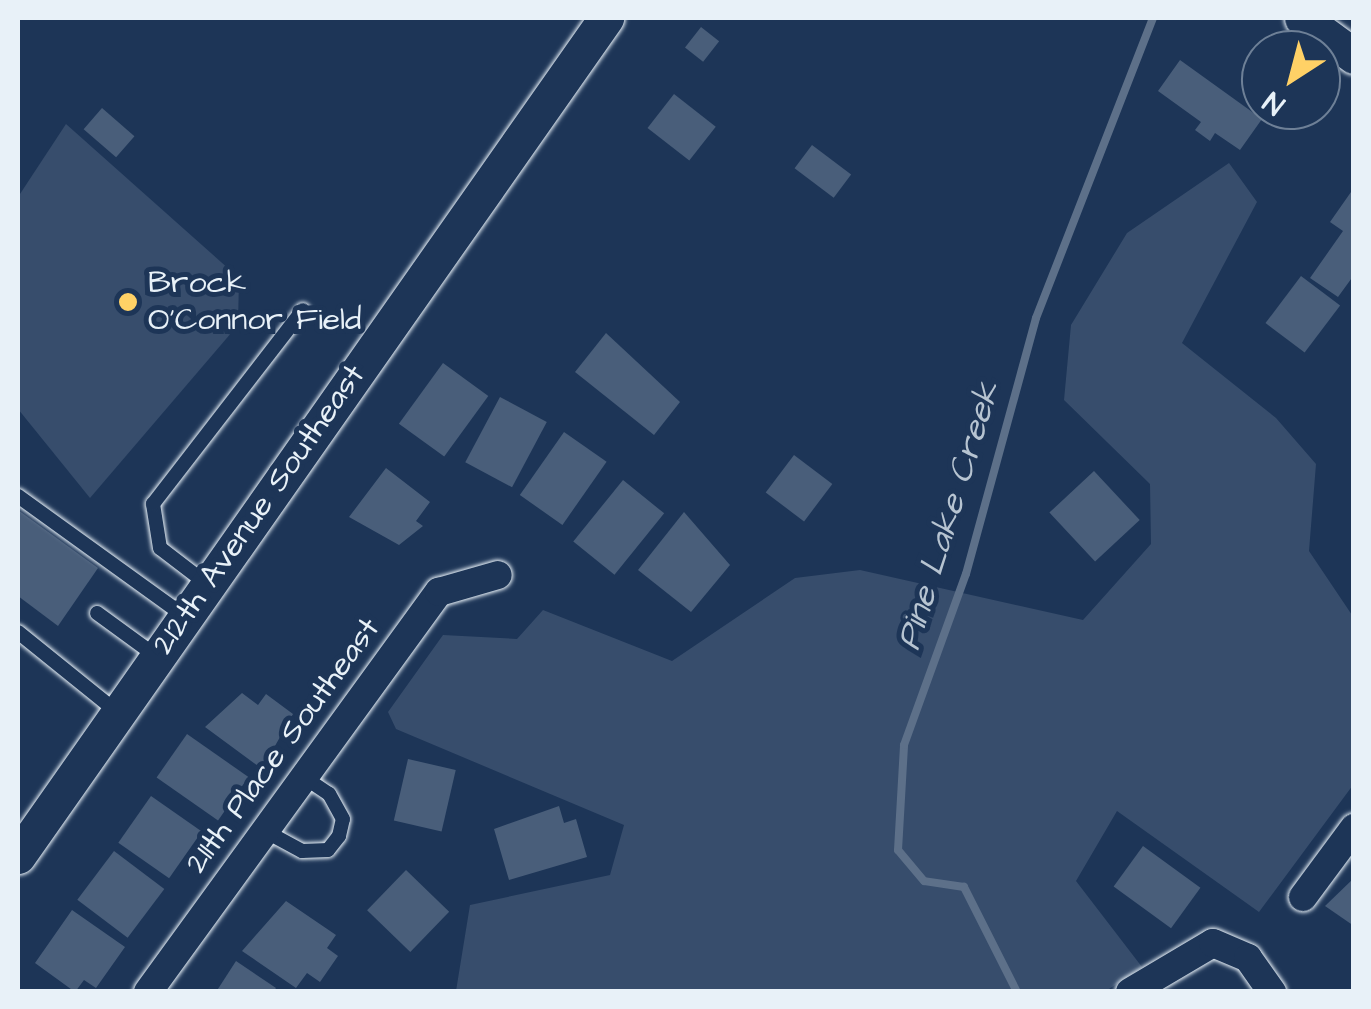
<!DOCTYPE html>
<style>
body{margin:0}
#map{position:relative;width:1371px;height:1009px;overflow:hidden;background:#1d3557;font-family:"Architects Daughter",sans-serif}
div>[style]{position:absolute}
.green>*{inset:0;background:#374d6c}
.stream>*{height:8px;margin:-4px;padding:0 4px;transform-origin:4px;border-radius:4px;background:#5d7089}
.building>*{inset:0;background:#495e7a;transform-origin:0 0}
.roads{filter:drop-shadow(0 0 2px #e8f1f8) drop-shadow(0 0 2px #e8f1f8)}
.service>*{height:14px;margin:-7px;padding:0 7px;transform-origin:7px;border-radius:7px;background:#1d3557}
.minor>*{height:28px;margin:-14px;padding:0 14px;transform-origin:14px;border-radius:14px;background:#1d3557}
.tertiary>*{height:35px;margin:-17.5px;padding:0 17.5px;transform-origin:17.5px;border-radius:17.5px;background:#1d3557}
.dots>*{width:28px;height:28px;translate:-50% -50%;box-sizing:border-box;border:5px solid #1d3557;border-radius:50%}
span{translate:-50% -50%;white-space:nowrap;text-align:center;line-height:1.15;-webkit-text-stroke:10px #1d3557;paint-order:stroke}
.poi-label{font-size:32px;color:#e8f1f8}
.left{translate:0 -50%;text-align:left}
.street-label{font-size:32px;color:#e8f1f8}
.water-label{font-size:35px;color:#b7c4d1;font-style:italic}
.frame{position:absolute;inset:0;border:20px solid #e8f1f8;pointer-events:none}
.north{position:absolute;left:1241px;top:30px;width:100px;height:100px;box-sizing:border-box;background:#1d3557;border:2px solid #6e8097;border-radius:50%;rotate:216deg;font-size:28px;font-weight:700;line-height:40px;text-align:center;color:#e8f1f8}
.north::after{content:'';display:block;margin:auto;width:35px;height:45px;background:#ffd166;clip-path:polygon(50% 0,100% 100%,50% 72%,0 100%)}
</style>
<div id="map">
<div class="green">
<div style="clip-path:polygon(66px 124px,239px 278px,238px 325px,90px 498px,18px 409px,18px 197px)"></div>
<div style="clip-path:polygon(1229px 163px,1257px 202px,1182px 343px,1276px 418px,1316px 464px,1309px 551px,1354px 618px,1353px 785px,1259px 912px,1117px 811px,1076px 881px,1142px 967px,1106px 991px,456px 991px,470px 905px,610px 875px,624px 825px,396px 729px,388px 712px,443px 635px,517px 639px,543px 610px,672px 661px,795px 578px,860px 570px,1083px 620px,1151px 544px,1150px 484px,1064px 400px,1071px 325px,1127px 233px)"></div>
</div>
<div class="stream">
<div style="left:1017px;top:992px;width:118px;rotate:-116.8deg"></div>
<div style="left:964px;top:887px;width:40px;rotate:-171.5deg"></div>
<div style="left:924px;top:881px;width:40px;rotate:-130deg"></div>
<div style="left:898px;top:850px;width:105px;rotate:-86.7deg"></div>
<div style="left:904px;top:745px;width:182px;rotate:-70.1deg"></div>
<div style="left:966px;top:574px;width:265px;rotate:-74.7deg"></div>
<div style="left:1036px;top:318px;width:322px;rotate:-68.7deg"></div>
</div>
<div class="building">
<div style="left:701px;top:27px;width:23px;height:26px;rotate:38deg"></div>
<div style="clip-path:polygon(1180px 60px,1262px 119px,1240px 150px,1215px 133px,1210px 141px,1195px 130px,1201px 122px,1158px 91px)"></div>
<div style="left:674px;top:94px;width:53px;height:43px;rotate:38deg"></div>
<div style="left:102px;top:108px;width:43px;height:28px;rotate:41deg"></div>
<div style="left:812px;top:145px;width:49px;height:29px;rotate:37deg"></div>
<div style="clip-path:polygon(1351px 192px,1354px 275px,1338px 297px,1310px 278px,1343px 231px,1330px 222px)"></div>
<div style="left:1301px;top:276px;width:49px;height:59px;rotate:37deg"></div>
<div style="clip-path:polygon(606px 333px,680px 402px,654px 435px,575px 372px)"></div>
<div style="left:443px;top:363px;width:56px;height:75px;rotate:36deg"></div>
<div style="left:500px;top:397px;width:53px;height:74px;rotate:28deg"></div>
<div style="left:564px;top:432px;width:52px;height:77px;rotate:35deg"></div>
<div style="left:794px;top:455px;width:48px;height:47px;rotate:37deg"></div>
<div style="clip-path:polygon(386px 468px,430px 502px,416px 521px,423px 526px,399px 545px,349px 517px)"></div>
<div style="left:1094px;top:471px;width:67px;height:61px;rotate:47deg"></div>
<div style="left:623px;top:480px;width:53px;height:79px;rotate:39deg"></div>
<div style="clip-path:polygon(18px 510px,98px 568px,58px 626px,18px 596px)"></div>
<div style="clip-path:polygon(684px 512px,730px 565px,691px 612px,638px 570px)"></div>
<div style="clip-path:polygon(242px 693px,258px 705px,266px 694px,293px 714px,262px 769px,205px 727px)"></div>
<div style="left:187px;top:734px;width:75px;height:53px;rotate:35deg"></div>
<div style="left:408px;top:759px;width:49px;height:63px;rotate:13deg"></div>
<div style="left:151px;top:796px;width:62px;height:57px;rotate:35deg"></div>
<div style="clip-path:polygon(559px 806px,564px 823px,576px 819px,587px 857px,509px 880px,494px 829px)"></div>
<div style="left:1143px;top:846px;width:71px;height:50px;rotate:36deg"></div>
<div style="left:114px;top:851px;width:63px;height:61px;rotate:37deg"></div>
<div style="left:406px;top:870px;width:60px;height:56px;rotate:44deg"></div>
<div style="clip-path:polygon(1354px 878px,1354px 926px,1325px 906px)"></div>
<div style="clip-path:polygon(286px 901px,336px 935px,327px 948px,338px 956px,320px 982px,307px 973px,296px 988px,242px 951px)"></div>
<div style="clip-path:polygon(72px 910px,125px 947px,96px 988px,84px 980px,75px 992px,35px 963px)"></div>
<div style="clip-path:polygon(236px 961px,276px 988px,273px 992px,216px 992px)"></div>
</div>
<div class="roads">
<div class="service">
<div style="left:18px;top:496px;width:203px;rotate:35.8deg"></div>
<div style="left:207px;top:584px;width:59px;rotate:-142.5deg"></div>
<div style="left:160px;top:548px;width:45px;rotate:-99deg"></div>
<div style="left:153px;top:504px;width:245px;rotate:-52.3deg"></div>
<div style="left:97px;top:613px;width:73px;rotate:36.1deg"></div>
<div style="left:18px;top:632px;width:127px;rotate:38.9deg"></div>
<div style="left:265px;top:831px;width:42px;rotate:28.4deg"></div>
<div style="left:302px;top:851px;width:26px;rotate:-2deg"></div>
<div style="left:328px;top:850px;width:18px;rotate:-52deg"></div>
<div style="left:339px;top:836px;width:17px;rotate:-77deg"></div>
<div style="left:343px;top:819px;width:29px;rotate:-119deg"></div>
<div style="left:329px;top:794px;width:30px;rotate:-146deg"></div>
</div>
<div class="minor">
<div style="left:1303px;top:897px;width:86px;rotate:-53.5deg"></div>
<div style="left:148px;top:992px;width:495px;rotate:-54deg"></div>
<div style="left:439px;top:592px;width:61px;rotate:-16.1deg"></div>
<div style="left:1130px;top:992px;width:96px;rotate:-30.6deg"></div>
<div style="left:1213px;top:943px;width:38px;rotate:23deg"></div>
<div style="left:1248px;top:958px;width:42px;rotate:54.8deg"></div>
</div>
<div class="tertiary">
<div style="left:1302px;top:18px;width:64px;rotate:36.2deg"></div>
<div style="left:18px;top:856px;width:1024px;rotate:-54.94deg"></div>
</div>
</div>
<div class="dots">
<div style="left:128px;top:302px;background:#ffd166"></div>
</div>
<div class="poi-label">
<span class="left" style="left:148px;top:302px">Brock<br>O'Connor Field</span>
</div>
<div class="street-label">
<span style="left:259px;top:510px;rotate:-55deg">212th Avenue Southeast</span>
<span style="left:283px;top:746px;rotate:-54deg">211th Place Southeast</span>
</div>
<div class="water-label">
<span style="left:949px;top:516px;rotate:-73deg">Pine Lake Creek</span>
</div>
<div class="frame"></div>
<div class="north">N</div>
</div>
